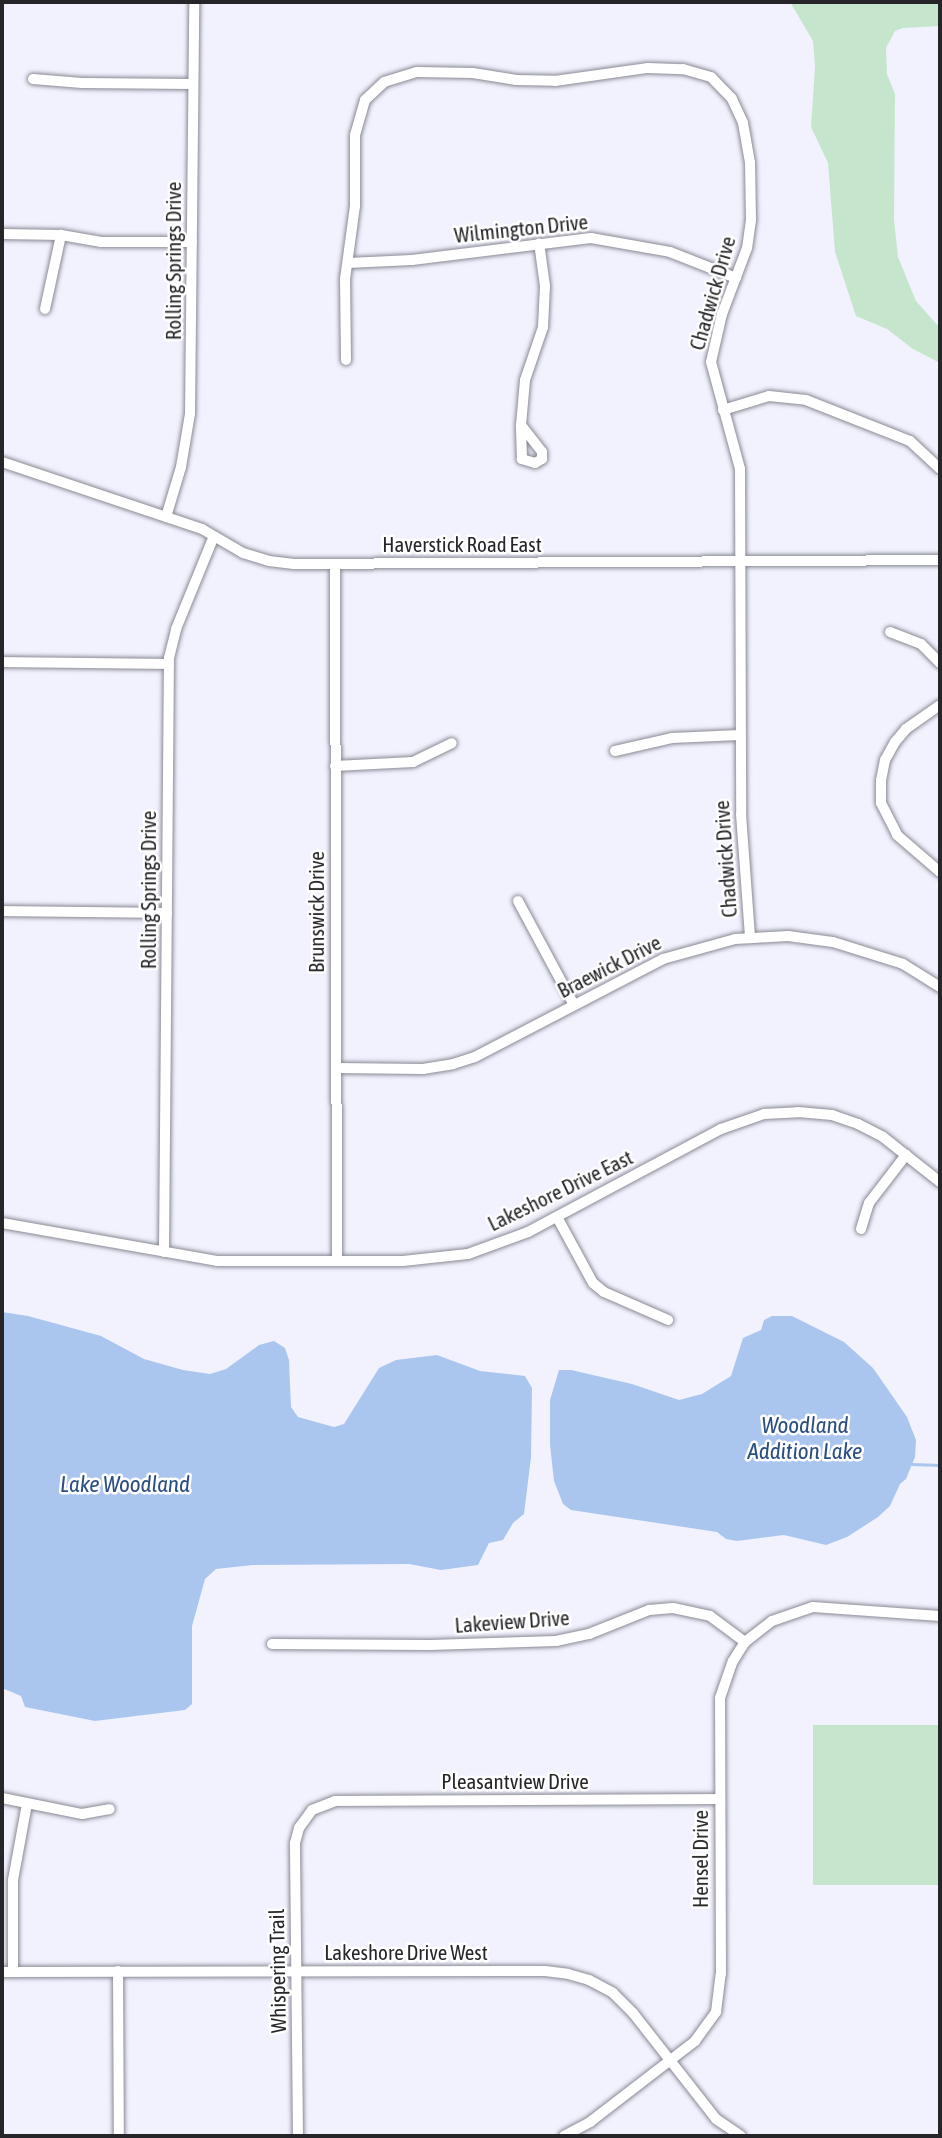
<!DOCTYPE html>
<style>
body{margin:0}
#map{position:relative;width:942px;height:2138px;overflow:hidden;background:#f1f2fe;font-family:"Asap Condensed",sans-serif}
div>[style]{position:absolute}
.green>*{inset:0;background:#c5e6cd;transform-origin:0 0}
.water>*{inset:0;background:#aac6ef}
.stream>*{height:2.5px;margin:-1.25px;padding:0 1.25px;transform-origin:1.25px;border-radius:1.25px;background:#aac6ef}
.roads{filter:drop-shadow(0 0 2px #898a94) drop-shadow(0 0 2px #898a94)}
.street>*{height:10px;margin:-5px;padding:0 5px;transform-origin:5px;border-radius:5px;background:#fff}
span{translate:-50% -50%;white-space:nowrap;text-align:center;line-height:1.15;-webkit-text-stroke:5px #fff;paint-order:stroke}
.street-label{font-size:21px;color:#26262a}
.water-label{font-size:23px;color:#2b4e81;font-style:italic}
.frame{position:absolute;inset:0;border:4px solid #26262a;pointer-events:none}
</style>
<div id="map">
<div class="green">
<div style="clip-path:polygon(790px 2px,940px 2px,940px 26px,903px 28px,895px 31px,886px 48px,887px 74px,895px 94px,894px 220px,898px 257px,916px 301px,940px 328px,940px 363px,913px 349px,887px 329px,856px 316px,835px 252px,828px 163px,811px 127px,815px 66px,813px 41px)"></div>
<div style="left:940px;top:1725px;width:160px;height:127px;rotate:90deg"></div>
</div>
<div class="water">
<div style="clip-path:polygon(2px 1312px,28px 1316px,101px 1336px,144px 1359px,183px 1370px,210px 1374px,226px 1369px,259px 1345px,274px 1341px,285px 1348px,289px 1360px,291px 1407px,298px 1417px,334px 1427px,344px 1424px,379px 1368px,396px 1360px,437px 1355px,480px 1371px,525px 1376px,532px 1388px,531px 1457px,524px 1514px,513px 1523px,503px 1540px,489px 1543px,478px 1565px,441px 1570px,409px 1564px,253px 1565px,216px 1569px,205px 1579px,192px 1626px,192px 1704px,185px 1710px,95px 1721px,25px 1707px,21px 1696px,2px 1688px)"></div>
<div style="clip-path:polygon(772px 1316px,792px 1316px,844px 1342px,873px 1368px,907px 1417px,916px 1440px,915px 1457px,906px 1479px,900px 1484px,890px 1506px,878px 1517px,847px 1537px,826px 1545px,784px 1535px,737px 1541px,726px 1539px,717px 1532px,571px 1510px,563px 1504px,554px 1481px,550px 1445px,550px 1400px,559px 1370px,571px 1370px,632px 1384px,679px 1400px,702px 1394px,731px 1376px,743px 1338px,761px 1330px,764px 1320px)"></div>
</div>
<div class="stream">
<div style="left:912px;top:1464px;width:28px;rotate:2deg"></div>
</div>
<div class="roads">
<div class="street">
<div style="left:33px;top:79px;width:49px;rotate:4.7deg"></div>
<div style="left:82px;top:83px;width:111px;rotate:0.5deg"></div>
<div style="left:2px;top:234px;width:59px;rotate:1deg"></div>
<div style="left:61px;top:235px;width:41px;rotate:9.9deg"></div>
<div style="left:101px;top:242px;width:91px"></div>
<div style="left:348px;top:263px;width:64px;rotate:-2.7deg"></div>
<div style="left:412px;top:260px;width:180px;rotate:-7deg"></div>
<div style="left:591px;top:238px;width:80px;rotate:10deg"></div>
<div style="left:670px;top:252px;width:71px;rotate:21.5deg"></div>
<div style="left:45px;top:309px;width:76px;rotate:-77.8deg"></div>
<div style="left:346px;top:360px;width:81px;rotate:-90.7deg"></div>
<div style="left:345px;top:279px;width:74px;rotate:-82.2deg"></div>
<div style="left:355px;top:206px;width:71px;rotate:-90deg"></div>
<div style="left:355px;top:135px;width:36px;rotate:-74deg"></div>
<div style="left:365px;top:100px;width:26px;rotate:-43deg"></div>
<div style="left:384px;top:82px;width:34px;rotate:-17deg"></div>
<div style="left:417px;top:72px;width:56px;rotate:1deg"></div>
<div style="left:473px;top:73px;width:44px;rotate:9.2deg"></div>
<div style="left:516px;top:80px;width:39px;rotate:1deg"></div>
<div style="left:555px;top:81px;width:94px;rotate:-8deg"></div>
<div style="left:648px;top:68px;width:35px;rotate:2deg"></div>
<div style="left:683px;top:69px;width:29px;rotate:16deg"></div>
<div style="left:711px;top:77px;width:30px;rotate:46deg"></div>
<div style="left:732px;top:99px;width:26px;rotate:65deg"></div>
<div style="left:743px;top:123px;width:40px;rotate:80deg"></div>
<div style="left:750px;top:162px;width:58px;rotate:89deg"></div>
<div style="left:751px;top:220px;width:28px;rotate:98deg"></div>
<div style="left:747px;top:248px;width:71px;rotate:110.7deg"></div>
<div style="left:722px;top:314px;width:49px;rotate:102.9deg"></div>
<div style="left:711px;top:362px;width:111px;rotate:74.8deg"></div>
<div style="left:740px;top:469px;width:345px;rotate:89.8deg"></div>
<div style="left:741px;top:814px;width:123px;rotate:85.8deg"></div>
<div style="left:723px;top:410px;width:48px;rotate:-16.9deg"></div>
<div style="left:769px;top:396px;width:37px;rotate:6deg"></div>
<div style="left:806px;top:400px;width:112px;rotate:21.5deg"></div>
<div style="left:910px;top:441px;width:41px;rotate:43deg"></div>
<div style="left:521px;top:425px;width:45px;rotate:-84.9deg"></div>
<div style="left:525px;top:380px;width:56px;rotate:-71.2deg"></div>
<div style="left:543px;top:327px;width:41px;rotate:-87.2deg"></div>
<div style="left:545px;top:286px;width:43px;rotate:-97.9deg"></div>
<div style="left:521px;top:425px;width:34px;rotate:52deg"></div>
<div style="left:542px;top:452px;width:7px;rotate:90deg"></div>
<div style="left:542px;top:459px;width:8px;rotate:150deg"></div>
<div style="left:535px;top:463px;width:14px;rotate:-163deg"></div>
<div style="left:522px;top:459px;width:34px;rotate:-92deg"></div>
<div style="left:2px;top:462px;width:211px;rotate:18.5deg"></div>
<div style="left:202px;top:529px;width:48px;rotate:30.3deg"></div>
<div style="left:243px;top:553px;width:27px;rotate:17deg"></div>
<div style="left:269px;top:561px;width:25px;rotate:7deg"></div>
<div style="left:294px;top:564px;width:646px;rotate:-0.35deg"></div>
<div style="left:166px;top:517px;width:52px;rotate:-73.3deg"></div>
<div style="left:181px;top:467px;width:54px;rotate:-80.4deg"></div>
<div style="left:190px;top:414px;width:412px;rotate:-89.4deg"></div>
<div style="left:335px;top:564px;width:697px;rotate:89.84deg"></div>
<div style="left:890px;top:632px;width:33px;rotate:21deg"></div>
<div style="left:921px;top:644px;width:27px;rotate:45deg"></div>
<div style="left:2px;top:662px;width:167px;rotate:0.7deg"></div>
<div style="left:940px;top:705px;width:42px;rotate:144.8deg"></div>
<div style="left:906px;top:729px;width:17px;rotate:130deg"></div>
<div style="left:895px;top:742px;width:21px;rotate:119deg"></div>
<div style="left:885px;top:760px;width:20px;rotate:101deg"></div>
<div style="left:881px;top:780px;width:23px;rotate:90deg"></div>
<div style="left:881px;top:803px;width:36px;rotate:63deg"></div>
<div style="left:897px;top:835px;width:57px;rotate:40.7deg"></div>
<div style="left:615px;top:751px;width:58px;rotate:-12.8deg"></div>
<div style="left:672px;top:738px;width:67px;rotate:-2.6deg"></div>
<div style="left:335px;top:766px;width:78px;rotate:-2.9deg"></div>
<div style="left:413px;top:762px;width:43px;rotate:-26deg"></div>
<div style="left:518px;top:901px;width:118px;rotate:61.7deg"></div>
<div style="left:2px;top:911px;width:165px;rotate:0.7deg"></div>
<div style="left:336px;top:1068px;width:87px;rotate:0.7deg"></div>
<div style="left:423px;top:1069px;width:30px;rotate:-9deg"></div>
<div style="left:453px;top:1064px;width:23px;rotate:-18deg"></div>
<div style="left:475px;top:1057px;width:212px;rotate:-27.5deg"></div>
<div style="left:663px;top:959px;width:75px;rotate:-15.5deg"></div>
<div style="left:735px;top:939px;width:53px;rotate:-3.2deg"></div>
<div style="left:788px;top:936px;width:45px;rotate:7.6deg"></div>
<div style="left:833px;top:942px;width:73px;rotate:17.4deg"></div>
<div style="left:903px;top:964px;width:44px;rotate:31.9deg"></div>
<div style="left:557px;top:1217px;width:75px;rotate:61.4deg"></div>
<div style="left:593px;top:1283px;width:14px;rotate:39deg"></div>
<div style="left:604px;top:1292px;width:70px;rotate:23.6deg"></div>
<div style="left:2px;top:1223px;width:218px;rotate:10deg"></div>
<div style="left:217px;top:1261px;width:186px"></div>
<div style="left:403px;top:1261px;width:65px;rotate:-6.1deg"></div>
<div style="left:468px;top:1254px;width:64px;rotate:-20.1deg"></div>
<div style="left:528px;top:1232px;width:219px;rotate:-28.1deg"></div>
<div style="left:721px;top:1129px;width:46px;rotate:-19.2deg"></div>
<div style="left:764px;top:1114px;width:34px;rotate:-3deg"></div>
<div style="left:798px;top:1112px;width:34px;rotate:5deg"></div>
<div style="left:832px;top:1115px;width:28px;rotate:19deg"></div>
<div style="left:858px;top:1124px;width:28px;rotate:27deg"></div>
<div style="left:883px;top:1137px;width:73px;rotate:38.3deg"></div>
<div style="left:861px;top:1229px;width:27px;rotate:-73deg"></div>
<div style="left:869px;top:1203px;width:61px;rotate:-52.4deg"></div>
<div style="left:164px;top:1252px;width:594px;rotate:-89.52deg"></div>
<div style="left:169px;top:658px;width:30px;rotate:-76deg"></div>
<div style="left:176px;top:629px;width:100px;rotate:-67.8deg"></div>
<div style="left:272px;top:1644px;width:158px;rotate:0.4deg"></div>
<div style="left:430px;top:1645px;width:126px;rotate:-1.8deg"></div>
<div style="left:556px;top:1641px;width:34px;rotate:-12deg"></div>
<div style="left:589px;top:1634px;width:65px;rotate:-21.8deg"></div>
<div style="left:649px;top:1610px;width:24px;rotate:-5deg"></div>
<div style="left:673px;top:1608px;width:38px;rotate:12deg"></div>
<div style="left:710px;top:1616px;width:44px;rotate:36.6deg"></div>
<div style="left:2px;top:1798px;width:82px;rotate:11.3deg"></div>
<div style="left:82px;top:1814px;width:28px;rotate:-10deg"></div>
<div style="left:118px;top:1971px;width:165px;rotate:89.7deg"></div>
<div style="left:2px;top:1972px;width:543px;rotate:-0.11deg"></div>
<div style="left:545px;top:1971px;width:23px;rotate:7deg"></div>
<div style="left:568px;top:1974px;width:22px;rotate:16deg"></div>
<div style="left:589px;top:1980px;width:27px;rotate:28deg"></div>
<div style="left:613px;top:1993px;width:28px;rotate:45deg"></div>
<div style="left:633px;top:2013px;width:135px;rotate:51.9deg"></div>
<div style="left:716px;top:2119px;width:30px;rotate:34deg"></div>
<div style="left:13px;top:1972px;width:92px;rotate:-90deg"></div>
<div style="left:13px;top:1880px;width:77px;rotate:-79.6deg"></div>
<div style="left:298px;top:2136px;width:293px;rotate:-90.6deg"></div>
<div style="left:295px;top:1843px;width:16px;rotate:-75deg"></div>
<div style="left:299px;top:1828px;width:22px;rotate:-54deg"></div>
<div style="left:312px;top:1810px;width:25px;rotate:-21deg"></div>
<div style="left:335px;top:1801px;width:384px;rotate:-0.3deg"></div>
<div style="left:564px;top:2136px;width:30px;rotate:-28deg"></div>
<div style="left:590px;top:2122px;width:133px;rotate:-37.6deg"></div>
<div style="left:695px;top:2041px;width:36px;rotate:-54deg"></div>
<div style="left:716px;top:2012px;width:38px;rotate:-83deg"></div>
<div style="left:721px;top:1974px;width:276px;rotate:-90.2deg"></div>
<div style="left:720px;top:1698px;width:39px;rotate:-71deg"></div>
<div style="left:733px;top:1661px;width:22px;rotate:-58deg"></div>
<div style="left:745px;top:1642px;width:34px;rotate:-38deg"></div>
<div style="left:772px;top:1621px;width:43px;rotate:-18.9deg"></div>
<div style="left:813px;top:1607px;width:127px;rotate:4.1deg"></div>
</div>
</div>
<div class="street-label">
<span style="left:521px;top:228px;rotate:-6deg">Wilmington Drive</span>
<span style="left:173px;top:261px;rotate:-90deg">Rolling Springs Drive</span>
<span style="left:712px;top:293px;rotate:-74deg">Chadwick Drive</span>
<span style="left:462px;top:544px">Haverstick Road East</span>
<span style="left:725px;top:859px;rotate:-94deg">Chadwick Drive</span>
<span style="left:148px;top:890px;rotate:-90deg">Rolling Springs Drive</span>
<span style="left:316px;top:912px;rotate:-90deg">Brunswick Drive</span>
<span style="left:609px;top:966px;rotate:-27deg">Braewick Drive</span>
<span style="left:560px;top:1190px;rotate:-26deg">Lakeshore Drive East</span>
<span style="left:512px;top:1621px;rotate:-4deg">Lakeview Drive</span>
<span style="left:515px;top:1781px">Pleasantview Drive</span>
<span style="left:700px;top:1859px;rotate:-90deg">Hensel Drive</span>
<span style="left:406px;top:1952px">Lakeshore Drive West</span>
<span style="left:277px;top:1971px;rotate:-91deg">Whispering Trail</span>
</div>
<div class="water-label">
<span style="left:805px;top:1438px">Woodland<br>Addition Lake</span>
<span style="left:125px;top:1484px">Lake Woodland</span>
</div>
<div class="frame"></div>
</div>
